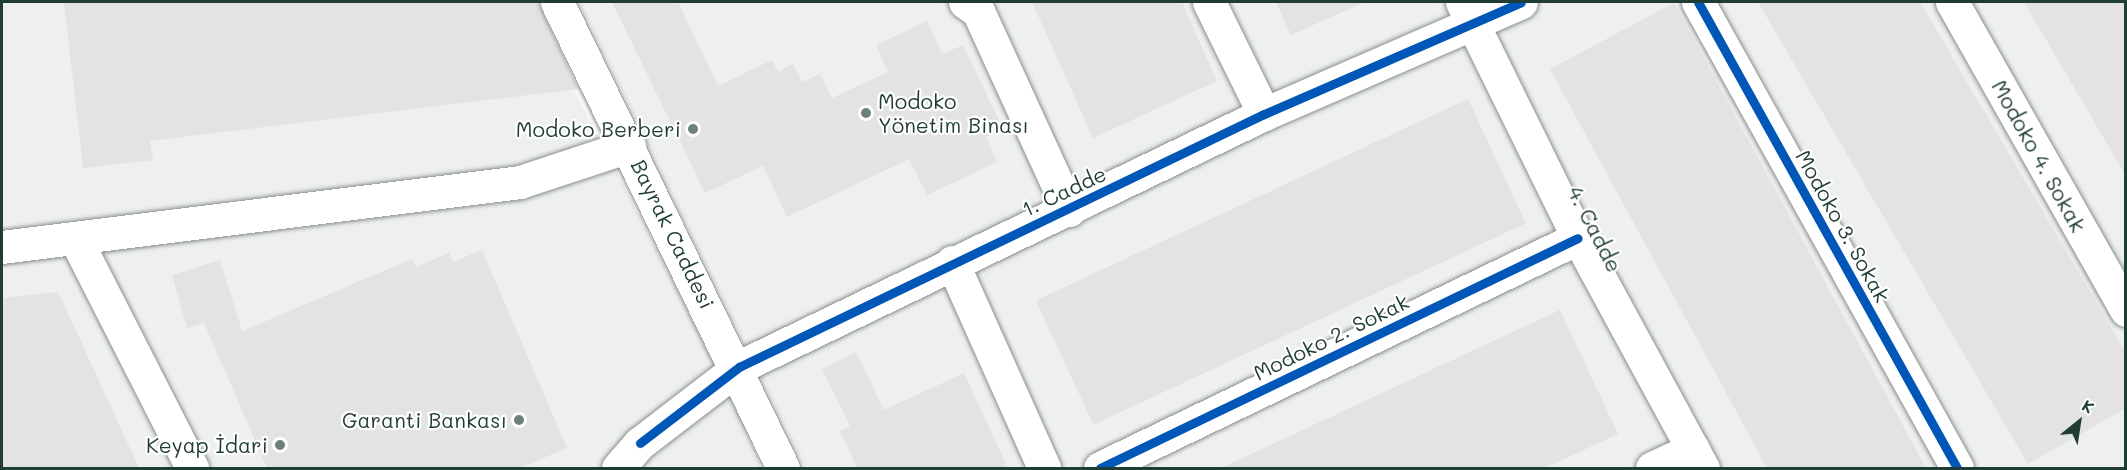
<!DOCTYPE html>
<meta charset="utf-8">
<style>
body{margin:0}
#map{position:relative;width:2127px;height:470px;overflow:hidden;background:#fff;font-family:Mali,sans-serif}
div>[style]{position:absolute}
.built>*{inset:0;background:#edf0ef}
.building>*{inset:0;background:#e2e3e2;transform-origin:0 0}
.roads{filter:drop-shadow(0 0 2px #898f8d) drop-shadow(0 0 2px #898f8d)}
.minor>*{height:33px;margin:-16.5px;padding:0 16.5px;transform-origin:16.5px;border-radius:16.5px;background:#fff}
.major>*{height:33px;margin:-16.5px;padding:0 16.5px;transform-origin:16.5px;border-radius:16.5px;background:#fff}
.cycleway>*{height:9px;margin:-4.5px;padding:0 4.5px;transform-origin:4.5px;border-radius:4.5px;background:#0057b8}
.dots>*{width:16px;height:16px;translate:-50% -50%;box-sizing:border-box;border:3px solid #fff;border-radius:50%}
span{translate:-50% -50%;white-space:nowrap;text-align:center;line-height:1.15;-webkit-text-stroke:4.5px #fff;paint-order:stroke}
.poi-label{font-size:21px;color:#1f3d34}
.left{translate:0 -50%;text-align:left}
.right{translate:-100% -50%;text-align:right}
.street-label{font-size:21px;color:#1f3d34}
.frame{position:absolute;inset:0;border:3px solid #1f3d34;pointer-events:none}
.north{position:absolute;left:2049px;top:392px;width:60px;height:60px;-webkit-text-stroke:4px #fff;paint-order:stroke;rotate:30deg;font-size:16px;font-weight:700;line-height:24px;text-align:center;color:#1f3d34}
.north::after{content:'';display:block;margin:auto;width:21px;height:27px;background:#1f3d34;clip-path:polygon(50% 0,100% 100%,50% 72%,0 100%)}
</style>
<div id="map">
<div class="built">
<div style="clip-path:polygon(2px 2px,529px 2px,731px 394px,761px 468px,2px 468px)"></div>
<div style="clip-path:polygon(579px 2px,2125px 2px,2125px 468px,805px 468px)"></div>
</div>
<div class="building">
<div style="clip-path:polygon(64px 2px,538px 2px,578px 89px,150px 141px,153px 160px,83px 168px)"></div>
<div style="clip-path:polygon(612px 2px,678px 2px,718px 86px,772px 60px,778px 72px,793px 64px,802px 82px,820px 74px,832px 98px,888px 72px,876px 45px,927px 21px,942px 54px,963px 45px,1003px 129px,986px 137px,997px 162px,927px 195px,909px 159px,787px 217px,763px 166px,705px 193px)"></div>
<div style="clip-path:polygon(1032px 2px,1182px 2px,1217px 81px,1093px 138px)"></div>
<div style="clip-path:polygon(1276px 2px,1365px 2px,1291px 35px)"></div>
<div style="clip-path:polygon(1758px 2px,1920px 2px,2126px 353px,2126px 408px,2028px 464px)"></div>
<div style="clip-path:polygon(2024px 2px,2126px 2px,2126px 176px)"></div>
<div style="clip-path:polygon(1674px 3px,1926px 468px,1767px 468px,1550px 69px)"></div>
<div style="left:1468px;top:99px;width:137px;height:477px;rotate:65deg"></div>
<div style="clip-path:polygon(482px 250px,567px 448px,520px 468px,267px 468px,204px 323px,187px 328px,172px 275px,220px 260px,242px 331px,412px 259px,416px 267px,449px 253px,453px 262px)"></div>
<div style="clip-path:polygon(58px 292px,90px 361px,139px 468px,2px 468px,2px 298px)"></div>
<div style="clip-path:polygon(1560px 310px,1618px 434px,1545px 468px,1221px 468px)"></div>
<div style="clip-path:polygon(856px 352px,884px 410px,964px 373px,1008px 468px,857px 468px,840px 431px,850px 426px,822px 369px)"></div>
</div>
<div class="roads">
<div class="minor">
<div style="left:965px;top:2px;width:16px;rotate:35deg"></div>
<div style="left:978px;top:11px;width:219px;rotate:65.4deg"></div>
<div style="left:1209px;top:2px;width:125px;rotate:63.8deg"></div>
<div style="left:1462px;top:2px;width:263px;rotate:63.8deg"></div>
<div style="left:1578px;top:238px;width:262px;rotate:61.5deg"></div>
<div style="left:1698px;top:2px;width:533px;rotate:60.93deg"></div>
<div style="left:1952px;top:2px;width:354px;rotate:60.5deg"></div>
<div style="left:76px;top:240px;width:256px;rotate:63deg"></div>
<div style="left:2px;top:247px;width:522px;rotate:-7.15deg"></div>
<div style="left:520px;top:182px;width:115px;rotate:-18.3deg"></div>
<div style="left:952px;top:262px;width:226px;rotate:65.9deg"></div>
<div style="left:618px;top:468px;width:33px;rotate:-49deg"></div>
<div style="left:640px;top:443px;width:125px;rotate:-37.5deg"></div>
<div style="left:739px;top:367px;width:583px;rotate:-25.73deg"></div>
<div style="left:1264px;top:114px;width:280px;rotate:-23.5deg"></div>
<div style="left:1100px;top:468px;width:530px;rotate:-25.7deg"></div>
<div style="left:1652px;top:468px;width:45px;rotate:-24.9deg"></div>
</div>
<div class="major">
<div style="left:557px;top:2px;width:518px;rotate:64.13deg"></div>
</div>
</div>
<div class="cycleway">
<div style="left:1698px;top:2px;width:533px;rotate:60.93deg"></div>
<div style="left:640px;top:443px;width:125px;rotate:-37.5deg"></div>
<div style="left:739px;top:367px;width:583px;rotate:-25.73deg"></div>
<div style="left:1264px;top:114px;width:280px;rotate:-23.5deg"></div>
<div style="left:1100px;top:468px;width:530px;rotate:-25.7deg"></div>
</div>
<div class="dots">
<div style="left:866px;top:113px;background:#6d817b"></div>
<div style="left:693px;top:129px;background:#6d817b"></div>
<div style="left:519px;top:420px;background:#6d817b"></div>
<div style="left:280px;top:445px;background:#6d817b"></div>
</div>
<div class="poi-label">
<span class="left" style="left:878px;top:113px">Modoko<br>Yönetim Binası</span>
<span class="right" style="left:681px;top:129px">Modoko Berberi</span>
<span class="right" style="left:507px;top:420px">Garanti Bankası</span>
<span class="right" style="left:268px;top:445px">Keyap İdari</span>
</div>
<div class="street-label">
<span style="left:2039px;top:156px;rotate:61deg">Modoko 4. Sokak</span>
<span style="left:1064px;top:191px;rotate:-25deg">1. Cadde</span>
<span style="left:1843px;top:226px;rotate:61deg">Modoko 3. Sokak</span>
<span style="left:1595px;top:229px;rotate:63deg">4. Cadde</span>
<span style="left:673px;top:234px;rotate:64deg">Bayrak Caddesi</span>
<span style="left:1331px;top:337px;rotate:-26deg">Modoko 2. Sokak</span>
</div>
<div class="frame"></div>
<div class="north">K</div>
</div>
